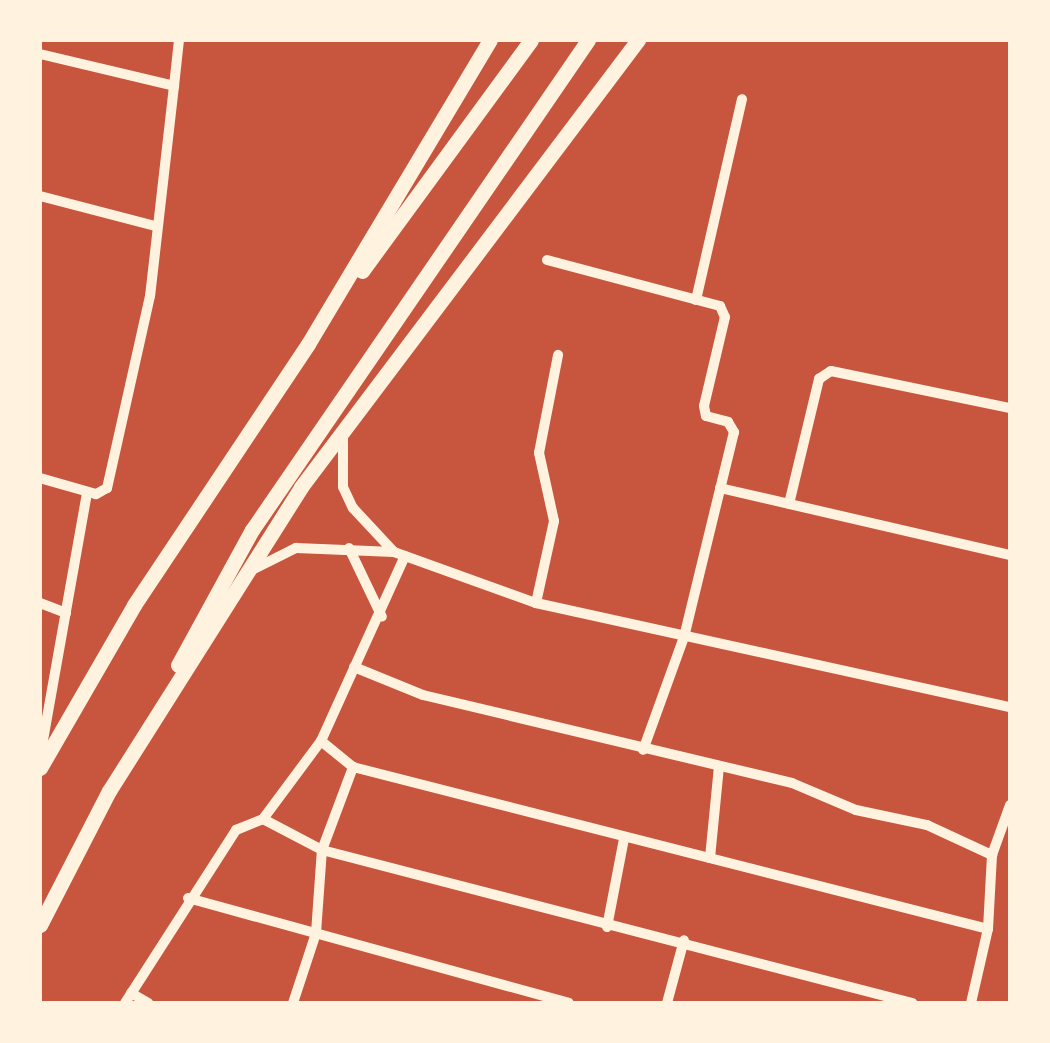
<!DOCTYPE html>
<style>
body{margin:0}
#map{position:relative;width:1050px;height:1043px;overflow:hidden;background:#c8553d;font-family:Manrope,sans-serif}
div>[style]{position:absolute}
.minor>*{height:10px;margin:-5px;padding:0 5px;transform-origin:5px;border-radius:5px;background:#fff3e0}
.trunk>*{height:15px;margin:-7.5px;padding:0 7.5px;transform-origin:7.5px;border-radius:7.5px;background:#fff3e0}
span{translate:-50% -50%;white-space:nowrap;text-align:center;line-height:1.15;-webkit-text-stroke:10px #fff3e0;paint-order:stroke}
.frame{position:absolute;inset:0;border:42px solid #fff3e0;pointer-events:none}
</style>
<div id="map">
<div class="minor">
<div style="left:40px;top:54px;width:138px;rotate:13.4deg"></div>
<div style="left:174px;top:86px;width:211px;rotate:96.5deg"></div>
<div style="left:150px;top:296px;width:197px;rotate:102.6deg"></div>
<div style="left:107px;top:488px;width:13px;rotate:151deg"></div>
<div style="left:96px;top:494px;width:58px;rotate:-164.1deg"></div>
<div style="left:174px;top:86px;width:46px;rotate:-83.8deg"></div>
<div style="left:40px;top:196px;width:119px;rotate:14.6deg"></div>
<div style="left:547px;top:260px;width:179px;rotate:14.9deg"></div>
<div style="left:720px;top:306px;width:12px;rotate:66deg"></div>
<div style="left:725px;top:317px;width:91px;rotate:103.3deg"></div>
<div style="left:704px;top:406px;width:10px;rotate:79deg"></div>
<div style="left:706px;top:416px;width:23px;rotate:15deg"></div>
<div style="left:728px;top:422px;width:12px;rotate:59deg"></div>
<div style="left:734px;top:432px;width:211px;rotate:103.7deg"></div>
<div style="left:684px;top:637px;width:120px;rotate:109.9deg"></div>
<div style="left:696px;top:300px;width:206px;rotate:-77.1deg"></div>
<div style="left:343px;top:437px;width:50px;rotate:90deg"></div>
<div style="left:343px;top:487px;width:23px;rotate:65deg"></div>
<div style="left:353px;top:508px;width:59px;rotate:47.1deg"></div>
<div style="left:720px;top:488px;width:298px;rotate:13deg"></div>
<div style="left:789px;top:504px;width:129px;rotate:-76.5deg"></div>
<div style="left:819px;top:379px;width:14px;rotate:-34deg"></div>
<div style="left:831px;top:371px;width:183px;rotate:11.7deg"></div>
<div style="left:349px;top:548px;width:76px;rotate:64.4deg"></div>
<div style="left:248px;top:572px;width:54px;rotate:-26.6deg"></div>
<div style="left:296px;top:548px;width:98px;rotate:2.3deg"></div>
<div style="left:394px;top:552px;width:151px;rotate:19.8deg"></div>
<div style="left:536px;top:603px;width:485px;rotate:12.4deg"></div>
<div style="left:40px;top:603px;width:28px;rotate:21deg"></div>
<div style="left:536px;top:603px;width:84px;rotate:-77.6deg"></div>
<div style="left:554px;top:521px;width:70px;rotate:-102.4deg"></div>
<div style="left:539px;top:453px;width:100px;rotate:-79deg"></div>
<div style="left:354px;top:667px;width:74px;rotate:22.1deg"></div>
<div style="left:423px;top:695px;width:379px;rotate:13.4deg"></div>
<div style="left:792px;top:783px;width:69px;rotate:22.9deg"></div>
<div style="left:856px;top:810px;width:73px;rotate:11.9deg"></div>
<div style="left:927px;top:825px;width:72px;rotate:24.8deg"></div>
<div style="left:321px;top:741px;width:41px;rotate:39.1deg"></div>
<div style="left:353px;top:767px;width:655px;rotate:14.31deg"></div>
<div style="left:40px;top:757px;width:269px;rotate:-79.9deg"></div>
<div style="left:263px;top:819px;width:67px;rotate:27.7deg"></div>
<div style="left:322px;top:850px;width:610px;rotate:14.54deg"></div>
<div style="left:710px;top:858px;width:91px;rotate:-84.4deg"></div>
<div style="left:188px;top:898px;width:395px;rotate:15.4deg"></div>
<div style="left:607px;top:927px;width:90px;rotate:-79.1deg"></div>
<div style="left:131px;top:993px;width:20px;rotate:30deg"></div>
<div style="left:125px;top:1003px;width:206px;rotate:-57.3deg"></div>
<div style="left:236px;top:830px;width:29px;rotate:-22deg"></div>
<div style="left:263px;top:819px;width:97px;rotate:-53.4deg"></div>
<div style="left:321px;top:741px;width:203px;rotate:-65.6deg"></div>
<div style="left:293px;top:1003px;width:74px;rotate:-71.8deg"></div>
<div style="left:316px;top:933px;width:83px;rotate:-85.9deg"></div>
<div style="left:322px;top:850px;width:89px;rotate:-69.5deg"></div>
<div style="left:667px;top:1003px;width:65px;rotate:-74.9deg"></div>
<div style="left:971px;top:1003px;width:76px;rotate:-77.1deg"></div>
<div style="left:988px;top:929px;width:74px;rotate:-86.9deg"></div>
<div style="left:992px;top:855px;width:53px;rotate:-70.2deg"></div>
</div>
<div class="trunk">
<div style="left:362px;top:271px;width:286px;rotate:-53.8deg"></div>
<div style="left:178px;top:665px;width:154px;rotate:-61.3deg"></div>
<div style="left:252px;top:530px;width:594px;rotate:-55.56deg"></div>
<div style="left:40px;top:768px;width:188px;rotate:-60deg"></div>
<div style="left:134px;top:605px;width:314px;rotate:-56.3deg"></div>
<div style="left:308px;top:344px;width:354px;rotate:-59.1deg"></div>
<div style="left:40px;top:925px;width:151px;rotate:-62.8deg"></div>
<div style="left:109px;top:791px;width:360px;rotate:-57.7deg"></div>
<div style="left:301px;top:487px;width:560px;rotate:-52.99deg"></div>
</div>
<div class="frame"></div>
</div>
